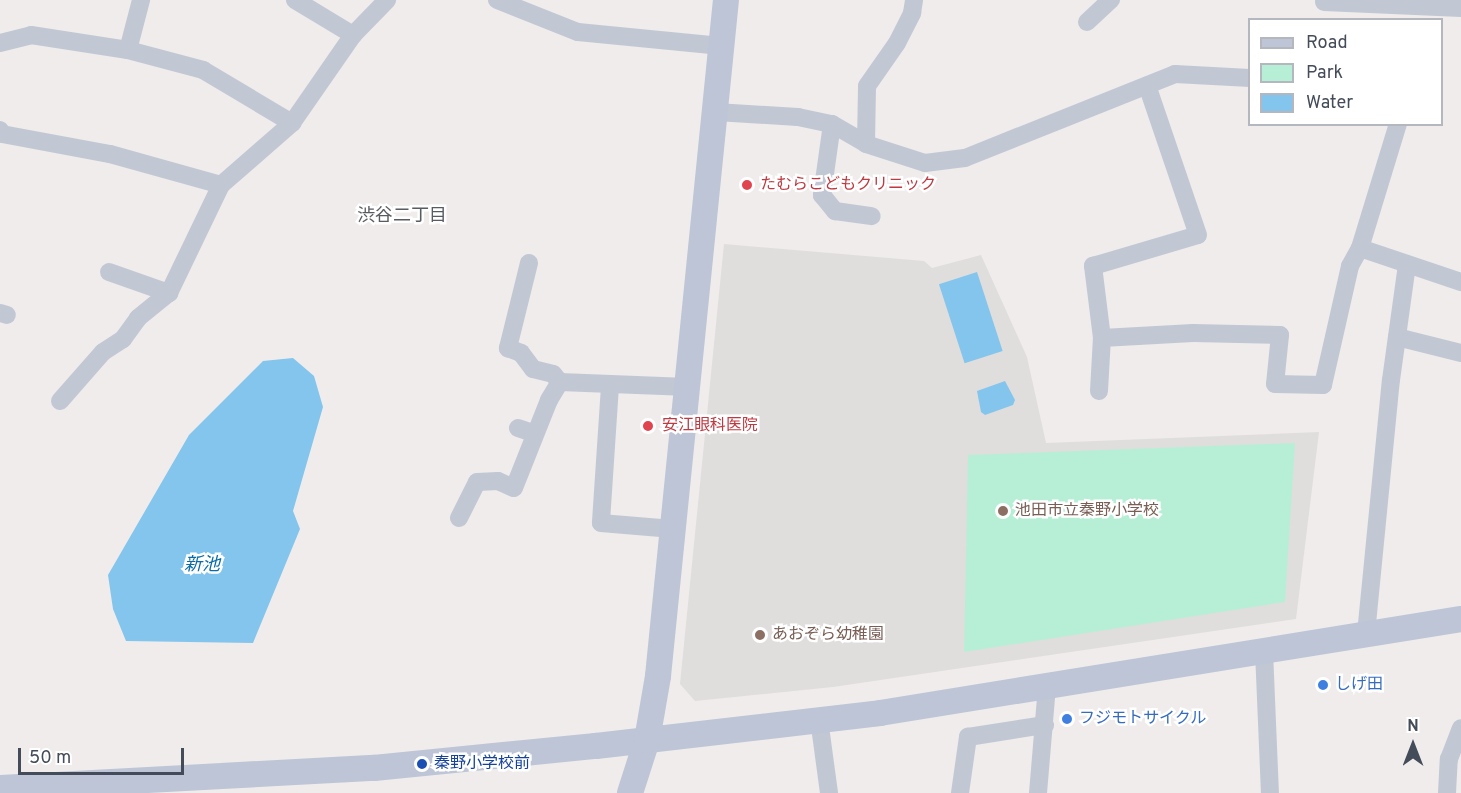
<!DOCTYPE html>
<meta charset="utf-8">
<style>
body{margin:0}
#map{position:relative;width:1461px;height:793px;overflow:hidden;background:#efeceb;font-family:Overpass,"Noto Sans JP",sans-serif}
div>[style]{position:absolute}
.education>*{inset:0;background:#e0dddd}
.green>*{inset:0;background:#b7efd6}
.water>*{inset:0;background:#83c5ed;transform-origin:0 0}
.street>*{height:18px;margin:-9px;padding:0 9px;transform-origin:9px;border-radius:9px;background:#c1c8d4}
.secondary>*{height:26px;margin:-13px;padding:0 13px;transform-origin:13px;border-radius:13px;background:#bdc5d6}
.dots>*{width:16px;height:16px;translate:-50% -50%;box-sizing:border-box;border:3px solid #fff;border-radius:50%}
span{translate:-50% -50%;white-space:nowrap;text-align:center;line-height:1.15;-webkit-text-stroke:5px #fff;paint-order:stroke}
.health-label{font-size:16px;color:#be3a42}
.left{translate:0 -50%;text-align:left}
.education-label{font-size:16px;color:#785e54}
.shop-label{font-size:16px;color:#366cbe}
.transit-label{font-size:16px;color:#164399}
.neighbourhood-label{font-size:18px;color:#585b61}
.water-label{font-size:18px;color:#096ca7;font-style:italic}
.legend{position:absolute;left:1248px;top:18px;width:195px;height:108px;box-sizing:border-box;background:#fff;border:2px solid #b4b7bd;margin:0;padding:8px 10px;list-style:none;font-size:18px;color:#444c59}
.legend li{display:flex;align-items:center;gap:12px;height:30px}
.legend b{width:30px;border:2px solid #b4b7bd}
.north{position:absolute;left:1383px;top:715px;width:60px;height:60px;-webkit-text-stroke:4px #fff;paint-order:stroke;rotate:0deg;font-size:16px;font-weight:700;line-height:24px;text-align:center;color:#444c59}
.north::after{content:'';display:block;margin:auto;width:21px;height:27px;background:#444c59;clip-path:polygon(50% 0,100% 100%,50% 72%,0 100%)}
.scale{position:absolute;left:18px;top:748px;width:166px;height:27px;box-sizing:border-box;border:3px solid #444c59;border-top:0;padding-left:8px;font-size:18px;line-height:21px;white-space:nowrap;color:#444c59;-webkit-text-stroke:4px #fff;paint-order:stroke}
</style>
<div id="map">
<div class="education">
<div style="clip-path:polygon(724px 244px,924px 261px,932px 268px,981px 255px,1027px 357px,1046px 443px,1319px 432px,1296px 619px,833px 687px,695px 701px,680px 684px)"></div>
</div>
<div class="green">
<div style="clip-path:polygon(1295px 443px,1285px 602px,964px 652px,968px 455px)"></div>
</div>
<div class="water">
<div style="left:977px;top:272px;width:83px;height:40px;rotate:72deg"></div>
<div style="clip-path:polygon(293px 358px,314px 376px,323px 407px,293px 511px,300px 529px,253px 643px,126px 641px,113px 609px,108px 575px,189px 435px,263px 361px)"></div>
<div style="clip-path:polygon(1005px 381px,1015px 400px,1013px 405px,985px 415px,981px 412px,977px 391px)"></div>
</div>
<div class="street">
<div style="left:295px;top:0;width:68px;rotate:31.1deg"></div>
<div style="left:497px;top:0;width:87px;rotate:21.6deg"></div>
<div style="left:578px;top:32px;width:144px;rotate:5.6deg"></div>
<div style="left:1324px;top:2px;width:137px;rotate:2.5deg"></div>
<div style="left:1087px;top:22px;width:33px;rotate:-43deg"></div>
<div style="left:0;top:43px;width:32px;rotate:-14deg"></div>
<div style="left:31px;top:35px;width:98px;rotate:8.8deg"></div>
<div style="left:128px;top:50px;width:78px;rotate:14.9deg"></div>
<div style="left:203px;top:70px;width:104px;rotate:30.8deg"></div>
<div style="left:128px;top:50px;width:52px;rotate:-75.4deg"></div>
<div style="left:716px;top:112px;width:82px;rotate:3.5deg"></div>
<div style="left:798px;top:117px;width:35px;rotate:12deg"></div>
<div style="left:832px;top:124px;width:39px;rotate:30deg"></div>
<div style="left:866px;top:144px;width:62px;rotate:17.9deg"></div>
<div style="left:925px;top:163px;width:40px;rotate:-7.1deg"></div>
<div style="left:965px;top:158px;width:226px;rotate:-21.8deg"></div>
<div style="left:1175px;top:74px;width:75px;rotate:3.1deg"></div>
<div style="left:832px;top:124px;width:72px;rotate:98deg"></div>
<div style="left:822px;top:195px;width:21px;rotate:51deg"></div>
<div style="left:835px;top:211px;width:37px;rotate:8deg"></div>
<div style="left:0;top:130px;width:4px;rotate:63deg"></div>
<div style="left:2px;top:134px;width:110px;rotate:10.5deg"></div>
<div style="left:110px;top:154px;width:115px;rotate:15.6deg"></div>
<div style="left:866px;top:144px;width:58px;rotate:-89deg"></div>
<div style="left:867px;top:86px;width:52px;rotate:-55.1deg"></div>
<div style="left:897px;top:43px;width:34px;rotate:-63deg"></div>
<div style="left:912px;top:13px;width:13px;rotate:-81deg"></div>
<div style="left:1360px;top:248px;width:107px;rotate:18.6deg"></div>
<div style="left:529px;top:263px;width:88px;rotate:103.9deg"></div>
<div style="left:508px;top:348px;width:14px;rotate:21deg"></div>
<div style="left:521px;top:353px;width:20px;rotate:53deg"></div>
<div style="left:533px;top:369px;width:21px;rotate:14deg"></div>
<div style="left:553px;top:374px;width:11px;rotate:49deg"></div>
<div style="left:560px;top:382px;width:128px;rotate:2.2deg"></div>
<div style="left:109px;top:272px;width:64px;rotate:19.3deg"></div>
<div style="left:0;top:313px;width:7px;rotate:16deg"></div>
<div style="left:1397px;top:337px;width:66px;rotate:14deg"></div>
<div style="left:1102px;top:338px;width:91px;rotate:-3.1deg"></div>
<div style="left:1193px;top:333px;width:87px;rotate:1.3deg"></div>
<div style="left:1280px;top:335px;width:49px;rotate:95.8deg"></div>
<div style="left:1275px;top:384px;width:48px;rotate:1.2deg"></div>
<div style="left:1323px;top:385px;width:122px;rotate:-77.2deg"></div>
<div style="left:1350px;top:266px;width:21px;rotate:-61deg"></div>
<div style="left:1360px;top:248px;width:130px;rotate:-73deg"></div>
<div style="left:610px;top:386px;width:137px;rotate:93.8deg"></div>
<div style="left:601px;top:523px;width:72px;rotate:4.8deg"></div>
<div style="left:1099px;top:391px;width:53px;rotate:-86.8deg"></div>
<div style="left:1102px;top:338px;width:73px;rotate:-97.1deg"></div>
<div style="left:1093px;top:266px;width:109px;rotate:-16.4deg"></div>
<div style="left:1198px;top:235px;width:158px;rotate:-108.8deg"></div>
<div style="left:60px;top:401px;width:65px;rotate:-48.7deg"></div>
<div style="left:103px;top:352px;width:24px;rotate:-33deg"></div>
<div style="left:123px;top:339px;width:26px;rotate:-54deg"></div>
<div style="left:138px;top:318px;width:40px;rotate:-39deg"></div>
<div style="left:169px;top:293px;width:120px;rotate:-64.3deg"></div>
<div style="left:221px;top:185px;width:94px;rotate:-41.1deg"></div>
<div style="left:292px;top:123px;width:107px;rotate:-55.3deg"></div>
<div style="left:353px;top:35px;width:49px;rotate:-45.8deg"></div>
<div style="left:518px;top:428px;width:18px;rotate:19deg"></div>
<div style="left:459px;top:518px;width:40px;rotate:-63.4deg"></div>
<div style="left:477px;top:482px;width:21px;rotate:-3deg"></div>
<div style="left:498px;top:481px;width:17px;rotate:24deg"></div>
<div style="left:514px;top:488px;width:95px;rotate:-68.3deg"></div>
<div style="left:549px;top:400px;width:21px;rotate:-59deg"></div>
<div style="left:1366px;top:634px;width:255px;rotate:-84.4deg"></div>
<div style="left:1391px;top:380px;width:116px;rotate:-82.1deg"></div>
<div style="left:1264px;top:651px;width:142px;rotate:87.6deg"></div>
<div style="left:819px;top:719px;width:75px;rotate:82.3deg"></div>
<div style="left:960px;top:793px;width:57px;rotate:-81.9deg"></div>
<div style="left:968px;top:737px;width:78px;rotate:-8.9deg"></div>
<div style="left:1038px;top:793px;width:108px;rotate:-85.2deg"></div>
<div style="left:1447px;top:793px;width:34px;rotate:-87deg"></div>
<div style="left:1449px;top:759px;width:33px;rotate:-69deg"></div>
</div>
<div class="secondary">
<div style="left:0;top:788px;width:375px;rotate:-3.1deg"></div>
<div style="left:374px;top:768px;width:223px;rotate:-5.7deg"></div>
<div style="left:596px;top:746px;width:286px;rotate:-6.6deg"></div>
<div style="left:880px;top:713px;width:589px;rotate:-9.19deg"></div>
<div style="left:630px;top:793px;width:56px;rotate:-72.2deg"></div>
<div style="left:647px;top:740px;width:65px;rotate:-80.2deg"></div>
<div style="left:658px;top:676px;width:679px;rotate:-84.26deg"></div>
</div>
<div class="dots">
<div style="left:747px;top:185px;background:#e0444e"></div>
<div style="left:648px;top:426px;background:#e0444e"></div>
<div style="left:1003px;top:511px;background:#8d6e63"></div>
<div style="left:760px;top:635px;background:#8d6e63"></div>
<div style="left:1323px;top:685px;background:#3f7fe0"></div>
<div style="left:1067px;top:719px;background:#3f7fe0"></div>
<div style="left:422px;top:764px;background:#1a4fb4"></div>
</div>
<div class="health-label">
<span class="left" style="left:760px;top:185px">たむらこどもクリニック</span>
<span class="left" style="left:662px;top:426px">安江眼科医院</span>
</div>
<div class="education-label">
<span class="left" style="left:1015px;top:511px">池田市立秦野小学校</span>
<span class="left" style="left:772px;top:635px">あおぞら幼稚園</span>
</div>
<div class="shop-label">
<span class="left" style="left:1335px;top:685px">しげ田</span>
<span class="left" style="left:1079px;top:719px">フジモトサイクル</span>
</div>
<div class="transit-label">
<span class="left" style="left:434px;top:764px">秦野小学校前</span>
</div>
<div class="neighbourhood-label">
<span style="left:402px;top:217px">渋谷二丁目</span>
</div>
<div class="water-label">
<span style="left:202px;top:566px">新池</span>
</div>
<ul class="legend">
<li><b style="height:8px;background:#bdc5d6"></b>Road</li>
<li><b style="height:16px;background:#b7efd6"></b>Park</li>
<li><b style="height:16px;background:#83c5ed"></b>Water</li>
</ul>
<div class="north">N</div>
<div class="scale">50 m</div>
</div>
